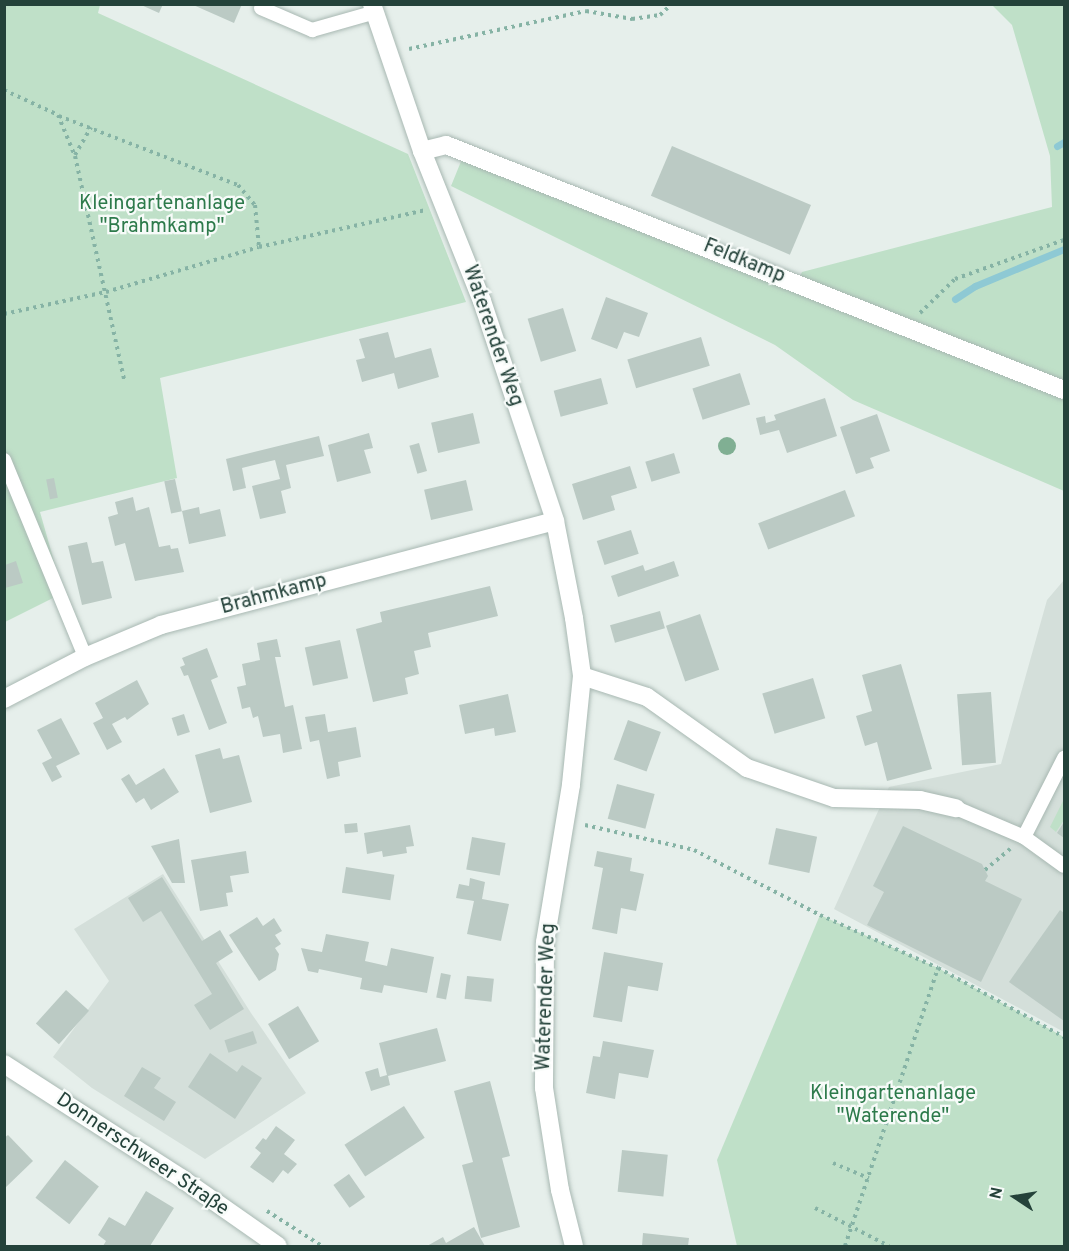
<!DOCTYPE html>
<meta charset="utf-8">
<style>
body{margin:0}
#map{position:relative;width:1069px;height:1251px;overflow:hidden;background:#e6efeb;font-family:Overpass,sans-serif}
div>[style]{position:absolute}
.built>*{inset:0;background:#d4dfda}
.green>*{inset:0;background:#bfe0c8}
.stream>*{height:7px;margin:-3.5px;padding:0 3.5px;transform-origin:3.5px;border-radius:3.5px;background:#8ec9d4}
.building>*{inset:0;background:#bbcac4;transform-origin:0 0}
.path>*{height:4px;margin-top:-2px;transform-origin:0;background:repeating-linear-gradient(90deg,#86b3a5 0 3px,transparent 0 7.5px)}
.roads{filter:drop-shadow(0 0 2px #a8b8b2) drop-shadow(0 0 2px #a8b8b2)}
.lane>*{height:14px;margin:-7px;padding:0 7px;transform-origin:7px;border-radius:7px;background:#fff}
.street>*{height:18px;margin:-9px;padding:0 9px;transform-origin:9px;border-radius:9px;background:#fff}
.secondary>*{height:18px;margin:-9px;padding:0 9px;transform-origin:9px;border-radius:9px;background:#fff}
.trees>*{width:18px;height:18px;margin:-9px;border-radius:50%;background:#80af93}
span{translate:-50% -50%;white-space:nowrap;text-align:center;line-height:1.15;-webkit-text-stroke:4.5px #f7fbf9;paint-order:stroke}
.park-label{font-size:20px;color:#2d7a4b}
.street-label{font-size:20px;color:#24423a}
.frame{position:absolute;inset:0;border:6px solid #24423a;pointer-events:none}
.north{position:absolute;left:985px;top:1167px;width:60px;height:60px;-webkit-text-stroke:4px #f7fbf9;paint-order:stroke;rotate:282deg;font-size:16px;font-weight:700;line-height:24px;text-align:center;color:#24423a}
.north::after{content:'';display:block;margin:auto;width:21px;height:27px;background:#24423a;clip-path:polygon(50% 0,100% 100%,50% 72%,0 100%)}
</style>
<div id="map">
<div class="built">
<div style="clip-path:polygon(1064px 580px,1064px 1032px,834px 909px,889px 787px,1001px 764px,1047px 600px)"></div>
<div style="clip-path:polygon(163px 874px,251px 1013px,306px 1093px,205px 1159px,92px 1088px,53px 1057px,109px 981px,74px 929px)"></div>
</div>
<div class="green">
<div style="clip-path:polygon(5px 5px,100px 5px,98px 13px,408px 154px,466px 302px,160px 378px,177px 478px,40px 512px,63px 593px,5px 622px)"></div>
<div style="clip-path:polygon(992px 5px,1064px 5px,1064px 491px,853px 400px,775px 345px,451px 186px,462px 159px,794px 288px,802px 272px,1052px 207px,1050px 156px,1012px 25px)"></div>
<div style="clip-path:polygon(1064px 799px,1064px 820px,1056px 832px,1050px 827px)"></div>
<div style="clip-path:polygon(820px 915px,938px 968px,1064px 1037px,1064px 1246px,737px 1246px,717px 1160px)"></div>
</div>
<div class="stream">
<div style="left:1057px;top:146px;width:8px;rotate:-30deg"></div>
<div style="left:955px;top:299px;width:24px;rotate:-33deg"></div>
<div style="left:975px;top:286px;width:96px;rotate:-22.6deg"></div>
</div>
<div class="building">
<div style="clip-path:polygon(139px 4px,163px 4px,159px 13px)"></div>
<div style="clip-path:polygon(191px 4px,242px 4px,234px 23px)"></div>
<div style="left:672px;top:146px;width:151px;height:54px;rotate:23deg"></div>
<div style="clip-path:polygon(606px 297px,648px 313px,639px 337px,624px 332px,617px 349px,591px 339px)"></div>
<div style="left:563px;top:308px;width:45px;height:37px;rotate:73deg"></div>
<div style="clip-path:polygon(388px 332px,395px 358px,431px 348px,439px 377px,398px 389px,394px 373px,362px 382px,356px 360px,365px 358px,359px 339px)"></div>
<div style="left:701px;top:337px;width:30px;height:77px;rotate:73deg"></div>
<div style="left:740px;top:373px;width:33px;height:50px;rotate:72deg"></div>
<div style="left:601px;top:378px;width:27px;height:49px;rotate:75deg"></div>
<div style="clip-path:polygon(825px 398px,837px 436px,787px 453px,779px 430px,760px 435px,756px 418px,765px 416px,766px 423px,776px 420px,774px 415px)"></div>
<div style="left:473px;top:413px;width:31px;height:43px;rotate:77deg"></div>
<div style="clip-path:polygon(877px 414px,890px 451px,870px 458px,874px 468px,856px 474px,840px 427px)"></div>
<div style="clip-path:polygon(369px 433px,373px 448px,364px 450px,371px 473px,337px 482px,328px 445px)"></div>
<div style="clip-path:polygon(319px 436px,324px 456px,286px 465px,291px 488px,281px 491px,286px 513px,260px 519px,252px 486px,280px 479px,275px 460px,242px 468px,246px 488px,233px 491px,226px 459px)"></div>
<div style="left:419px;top:443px;width:29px;height:10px;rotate:74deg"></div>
<div style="left:674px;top:453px;width:21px;height:30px;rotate:73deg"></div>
<div style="clip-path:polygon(630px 466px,637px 488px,611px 496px,615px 510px,583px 520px,572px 484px)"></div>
<div style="left:54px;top:478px;width:20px;height:8px;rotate:79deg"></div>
<div style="left:175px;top:479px;width:33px;height:11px;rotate:78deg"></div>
<div style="left:466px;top:480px;width:31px;height:43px;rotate:77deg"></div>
<div style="left:845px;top:490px;width:28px;height:93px;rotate:69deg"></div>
<div style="clip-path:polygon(133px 497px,136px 511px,149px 507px,159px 547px,170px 545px,171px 549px,178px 548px,184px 572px,135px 581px,125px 543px,115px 546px,108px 517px,118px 514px,115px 502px)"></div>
<div style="clip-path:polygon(199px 507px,200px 514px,220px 509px,226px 536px,189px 544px,182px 511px)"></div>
<div style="left:631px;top:530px;width:25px;height:36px;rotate:72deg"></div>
<div style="clip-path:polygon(87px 542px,92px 563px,103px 561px,112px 598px,82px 605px,68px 546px)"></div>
<div style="clip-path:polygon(16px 561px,23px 583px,5px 588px,5px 565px)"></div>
<div style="clip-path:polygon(674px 561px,679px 576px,618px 597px,611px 576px,643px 565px,645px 571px)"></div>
<div style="clip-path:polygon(490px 586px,498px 616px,428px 633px,431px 647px,414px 651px,419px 674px,405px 678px,408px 694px,373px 702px,356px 629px,382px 622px,380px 612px)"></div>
<div style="left:660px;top:611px;width:18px;height:52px;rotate:74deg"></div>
<div style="left:700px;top:614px;width:59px;height:36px;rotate:71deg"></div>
<div style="clip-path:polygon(277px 639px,281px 657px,275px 657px,285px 707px,293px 705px,302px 749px,283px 753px,280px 734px,263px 737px,258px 716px,253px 718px,250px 707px,242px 709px,237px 687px,246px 685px,242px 664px,260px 660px,257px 643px)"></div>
<div style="left:340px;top:640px;width:39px;height:36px;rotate:78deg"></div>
<div style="clip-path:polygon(207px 648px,218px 677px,211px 680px,227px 723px,209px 730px,188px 675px,184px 676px,180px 667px,185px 665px,182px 658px)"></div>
<div style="clip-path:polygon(901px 664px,932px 769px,887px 781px,877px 742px,865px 746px,856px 716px,872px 711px,862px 675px)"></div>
<div style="left:813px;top:678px;width:42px;height:53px;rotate:73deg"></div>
<div style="clip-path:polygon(137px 680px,149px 704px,127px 720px,125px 717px,112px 724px,122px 742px,107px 750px,93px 723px,103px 718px,95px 703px)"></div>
<div style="left:991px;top:692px;width:71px;height:34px;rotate:86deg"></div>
<div style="clip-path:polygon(508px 694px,516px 732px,495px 736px,494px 728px,465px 734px,459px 705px)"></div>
<div style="left:184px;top:714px;width:19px;height:13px;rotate:72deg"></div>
<div style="clip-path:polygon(325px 714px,328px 732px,356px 727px,361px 757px,338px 762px,340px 776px,327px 779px,319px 740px,310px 742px,305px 717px)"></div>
<div style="clip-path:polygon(61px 718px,80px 754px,56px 766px,62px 777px,52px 782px,42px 763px,52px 758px,37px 730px)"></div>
<div style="left:628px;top:720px;width:35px;height:42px;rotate:20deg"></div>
<div style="clip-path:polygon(220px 748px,223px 759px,239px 755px,252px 802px,210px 813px,195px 755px)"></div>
<div style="clip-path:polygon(164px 768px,179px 792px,151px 810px,144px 798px,136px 803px,121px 779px,129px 774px,136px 785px)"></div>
<div style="left:617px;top:784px;width:39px;height:36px;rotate:15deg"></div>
<div style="clip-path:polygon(1064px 822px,1064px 838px,1057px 833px)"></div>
<div style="left:357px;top:823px;width:9px;height:13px;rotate:84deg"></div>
<div style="clip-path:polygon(410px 825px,414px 846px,406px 847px,407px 853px,383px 857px,382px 851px,367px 854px,364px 833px)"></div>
<div style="clip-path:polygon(903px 826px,982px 864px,988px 876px,985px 881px,1022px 899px,981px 982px,867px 925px,884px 892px,873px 886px)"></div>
<div style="left:776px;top:828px;width:42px;height:37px;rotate:12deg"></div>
<div style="left:472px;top:837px;width:34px;height:33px;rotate:10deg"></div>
<div style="clip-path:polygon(179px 839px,185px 883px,172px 883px,151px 846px)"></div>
<div style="clip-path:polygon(246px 851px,249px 873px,230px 876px,233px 892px,226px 893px,228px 906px,200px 911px,191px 860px)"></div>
<div style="clip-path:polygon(597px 851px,632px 858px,630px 871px,644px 874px,636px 911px,621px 908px,617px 934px,592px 929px,603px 868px,594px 866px)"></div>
<div style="left:346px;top:867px;width:49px;height:26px;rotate:9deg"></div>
<div style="clip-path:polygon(162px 877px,202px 941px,220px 930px,233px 952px,216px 963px,244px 1009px,210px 1030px,194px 1005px,212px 994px,161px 911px,143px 922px,128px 898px)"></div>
<div style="clip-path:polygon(470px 878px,485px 882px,482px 899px,509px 904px,501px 941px,467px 934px,474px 901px,456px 898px,459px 884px,469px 886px)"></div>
<div style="clip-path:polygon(1060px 910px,1064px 913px,1064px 1021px,1009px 982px)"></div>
<div style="clip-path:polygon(257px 917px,263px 926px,274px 918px,282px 931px,275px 935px,281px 944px,275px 948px,279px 954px,276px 970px,259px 981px,229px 935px)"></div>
<div style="clip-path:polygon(326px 934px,369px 942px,365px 961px,387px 966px,391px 948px,434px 957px,427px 993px,384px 985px,382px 993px,360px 989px,362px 978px,319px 969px,318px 973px,308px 971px,301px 948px,322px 952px)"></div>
<div style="clip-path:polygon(604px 952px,663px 963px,658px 991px,628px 986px,622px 1022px,593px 1017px)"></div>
<div style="left:441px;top:973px;width:10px;height:25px;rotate:11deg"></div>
<div style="left:467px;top:976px;width:27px;height:23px;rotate:6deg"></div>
<div style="left:66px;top:990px;width:31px;height:45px;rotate:42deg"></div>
<div style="left:298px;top:1006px;width:41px;height:35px;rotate:59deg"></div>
<div style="clip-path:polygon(437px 1028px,446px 1061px,388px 1076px,390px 1085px,371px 1091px,365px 1072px,378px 1068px,380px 1077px,387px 1075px,379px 1043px)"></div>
<div style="left:253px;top:1031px;width:13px;height:30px;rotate:72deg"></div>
<div style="clip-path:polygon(603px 1041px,654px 1050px,648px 1078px,619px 1073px,615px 1099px,586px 1093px,593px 1056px,600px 1057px)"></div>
<div style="clip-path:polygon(210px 1053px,237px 1072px,242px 1065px,262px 1078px,235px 1119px,188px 1087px)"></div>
<div style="clip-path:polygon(142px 1067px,161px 1078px,154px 1088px,176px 1102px,164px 1121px,124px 1096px)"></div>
<div style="clip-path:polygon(490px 1081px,510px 1156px,502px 1158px,520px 1227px,481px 1238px,462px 1165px,473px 1162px,454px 1091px)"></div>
<div style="left:404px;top:1106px;width:38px;height:71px;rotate:57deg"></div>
<div style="clip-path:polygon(276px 1126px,295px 1140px,284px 1154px,297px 1164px,288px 1174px,283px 1170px,273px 1183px,250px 1167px,261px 1153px,255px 1148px,263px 1138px,266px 1140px)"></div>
<div style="clip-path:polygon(8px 1135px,33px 1161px,4px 1189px,4px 1138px)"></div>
<div style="left:622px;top:1150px;width:46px;height:42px;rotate:6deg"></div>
<div style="left:65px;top:1160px;width:43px;height:48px;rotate:38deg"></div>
<div style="left:349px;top:1174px;width:28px;height:19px;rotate:55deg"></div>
<div style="clip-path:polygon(146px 1191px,174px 1208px,150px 1246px,103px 1246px,106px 1241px,98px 1235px,109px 1217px,125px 1226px)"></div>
<div style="clip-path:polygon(474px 1227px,485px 1246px,427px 1246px,443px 1237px,446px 1243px)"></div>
<div style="clip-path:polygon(643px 1233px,689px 1238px,688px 1246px,642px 1246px)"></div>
</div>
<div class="path">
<div style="left:409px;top:49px;width:181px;rotate:-12.1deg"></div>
<div style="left:586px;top:11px;width:47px;rotate:9.9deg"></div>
<div style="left:632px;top:19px;width:28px;rotate:-8deg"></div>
<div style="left:660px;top:15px;width:16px;rotate:-43deg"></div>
<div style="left:4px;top:90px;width:60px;rotate:24.8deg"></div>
<div style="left:58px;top:115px;width:44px;rotate:67.5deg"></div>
<div style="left:75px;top:156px;width:232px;rotate:77.6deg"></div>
<div style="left:59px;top:116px;width:192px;rotate:21.1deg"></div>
<div style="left:238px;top:185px;width:26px;rotate:50deg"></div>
<div style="left:255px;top:205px;width:42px;rotate:84.6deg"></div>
<div style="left:75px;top:155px;width:32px;rotate:-60deg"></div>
<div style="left:920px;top:313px;width:49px;rotate:-44.2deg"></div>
<div style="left:955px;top:279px;width:116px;rotate:-19.7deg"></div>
<div style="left:4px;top:314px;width:104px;rotate:-12.2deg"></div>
<div style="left:106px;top:292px;width:159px;rotate:-16.4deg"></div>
<div style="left:259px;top:247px;width:171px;rotate:-12.5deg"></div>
<div style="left:585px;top:825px;width:112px;rotate:12.9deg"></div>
<div style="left:694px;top:850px;width:142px;rotate:27.3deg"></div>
<div style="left:820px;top:915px;width:129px;rotate:24.2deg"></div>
<div style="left:938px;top:968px;width:144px;rotate:28.7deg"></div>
<div style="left:985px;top:870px;width:33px;rotate:-40deg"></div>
<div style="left:833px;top:1163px;width:39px;rotate:23deg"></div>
<div style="left:815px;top:1208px;width:83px;rotate:27.2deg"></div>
<div style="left:267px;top:1211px;width:65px;rotate:32.5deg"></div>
<div style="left:845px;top:1246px;width:293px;rotate:-71.5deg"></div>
</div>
<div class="roads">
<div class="lane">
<div style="left:261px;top:8px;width:56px;rotate:23.3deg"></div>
<div style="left:312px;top:30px;width:66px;rotate:-15.9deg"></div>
<div style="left:4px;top:460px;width:213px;rotate:67.6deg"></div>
<div style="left:956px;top:808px;width:74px;rotate:23.1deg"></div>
<div style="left:1024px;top:837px;width:49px;rotate:35.9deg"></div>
<div style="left:1024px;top:837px;width:89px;rotate:-63.1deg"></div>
</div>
<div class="street">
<div style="left:372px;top:4px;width:155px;rotate:71.2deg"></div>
<div style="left:422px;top:151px;width:162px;rotate:68.2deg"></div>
<div style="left:482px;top:301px;width:232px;rotate:71.6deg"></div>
<div style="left:555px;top:521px;width:99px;rotate:78.9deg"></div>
<div style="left:574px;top:618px;width:59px;rotate:82.1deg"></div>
<div style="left:582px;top:676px;width:110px;rotate:95.8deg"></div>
<div style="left:571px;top:785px;width:159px;rotate:99.4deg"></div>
<div style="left:545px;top:942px;width:146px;rotate:90.4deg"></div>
<div style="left:544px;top:1088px;width:103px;rotate:81.1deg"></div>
<div style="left:560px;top:1190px;width:58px;rotate:76deg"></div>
<div style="left:422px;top:151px;width:25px;rotate:-14deg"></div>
<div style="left:446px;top:145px;width:665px;rotate:21.63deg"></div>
<div style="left:582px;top:676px;width:68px;rotate:17.9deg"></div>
<div style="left:647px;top:697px;width:123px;rotate:35.4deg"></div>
<div style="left:747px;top:768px;width:92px;rotate:19deg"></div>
<div style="left:834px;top:798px;width:86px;rotate:1.3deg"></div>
<div style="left:920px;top:800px;width:37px;rotate:13deg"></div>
<div style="left:4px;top:699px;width:91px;rotate:-27.4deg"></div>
<div style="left:85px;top:657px;width:82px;rotate:-22.8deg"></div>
<div style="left:161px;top:625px;width:407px;rotate:-14.8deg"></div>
</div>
<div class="secondary">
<div style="left:4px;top:1064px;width:211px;rotate:32.8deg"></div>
<div style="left:181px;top:1178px;width:118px;rotate:35deg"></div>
</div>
</div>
<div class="trees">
<div style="left:727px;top:446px"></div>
</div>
<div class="park-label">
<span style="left:162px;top:216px">Kleingartenanlage<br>"Brahmkamp"</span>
<span style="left:893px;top:1106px">Kleingartenanlage<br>"Waterende"</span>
</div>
<div class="street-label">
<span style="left:744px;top:262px;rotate:22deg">Feldkamp</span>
<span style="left:492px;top:336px;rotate:71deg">Waterender Weg</span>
<span style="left:274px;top:595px;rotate:-15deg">Brahmkamp</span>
<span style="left:547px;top:997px;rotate:-88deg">Waterender Weg</span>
<span style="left:142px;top:1155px;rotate:34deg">Donnerschweer Straße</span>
</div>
<div class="frame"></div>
<div class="north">N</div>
</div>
